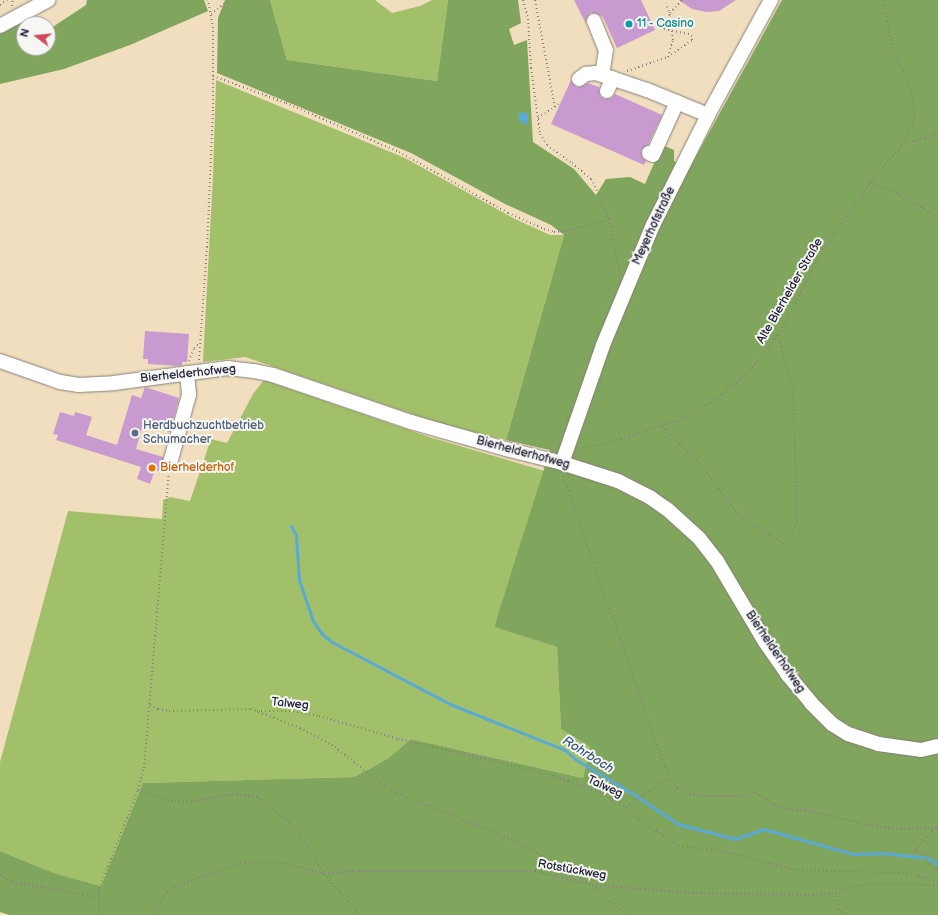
<!DOCTYPE html>
<meta charset="utf-8">
<style>
body{margin:0}
#map{position:relative;width:938px;height:915px;overflow:hidden;background:#f0debe;font-family:"Balsamiq Sans",sans-serif}
div>[style]{position:absolute}
.green>*{inset:0;background:#a1c069}
.forest>*{inset:0;background:#80a65d}
.water>*{inset:0;background:#5ba9d5}
.stream>*{height:3px;margin:-1.5px;padding:0 1.5px;transform-origin:1.5px;border-radius:1.5px;background:#5ba9d5}
.building>*{inset:0;background:#c99acf}
.path>*{height:2px;margin-top:-1px;transform-origin:0;background:repeating-linear-gradient(90deg,#89807c 0 1px,transparent 0 4px)}
.roads{filter:drop-shadow(0 0 1px #89807c) drop-shadow(0 0 1px #89807c)}
.minor>*{height:14px;margin:-7px;padding:0 7px;transform-origin:7px;border-radius:7px;background:#fff}
.dots>*{width:11px;height:11px;translate:-50% -50%;box-sizing:border-box;border:2px solid #f6f6f2;border-radius:50%}
span{translate:-50% -50%;white-space:nowrap;text-align:center;line-height:1.15;-webkit-text-stroke:4px #f6f6f2;paint-order:stroke}
.culture-label{font-size:12px;color:#0d838f}
.left{translate:0 -50%;text-align:left}
.street-label{font-size:12px;color:#22223b}
.service-label{font-size:12px;color:#4e5e75}
.food-label{font-size:12px;color:#c56008}
.water-label{font-size:13px;color:#395879;font-style:italic}
.north{position:absolute;left:16px;top:16px;width:40px;height:40px;box-sizing:border-box;background:#f6f6f2;border:1px solid #a1a1a9;border-radius:50%;rotate:286deg;font-size:11px;font-weight:700;line-height:16px;text-align:center;color:#22223b}
.north::after{content:'';display:block;margin:auto;width:14px;height:18px;background:#d1495b;clip-path:polygon(50% 0,100% 100%,50% 72%,0 100%)}
</style>
<div id="map">
<div class="green">
<div style="clip-path:polygon(270px 0,375px 0,392px 13px,420px 6px,432px 0,448px 0,437px 81px,287px 60px)"></div>
<div style="clip-path:polygon(216px 80px,405px 158px,513px 218px,550px 235px,564px 235px,506px 440px,441px 424px,245px 357px,203px 362px,213px 175px)"></div>
<div style="clip-path:polygon(264px 380px,429px 437px,545px 471px,494px 627px,557px 647px,561px 729px,590px 747px,583px 778px,411px 739px,387px 759px,354px 777px,143px 783px,101px 886px,54px 873px,0 851px,0 762px,68px 511px,162px 519px,163px 500px,170px 497px,190px 501px,211px 439px,227px 443px,253px 394px)"></div>
</div>
<div class="forest">
<div style="clip-path:polygon(87px 0,204px 0,208px 11px,130px 45px,64px 69px,0 84px,0 32px,25px 19px,34px 24px,24px 24px,24px 48px,48px 48px,48px 30px,86px 5px)"></div>
<div style="clip-path:polygon(225px 0,270px 0,287px 60px,437px 81px,448px 0,518px 0,521px 23px,509px 29px,514px 45px,527px 40px,533px 142px,574px 169px,596px 195px,606px 179px,630px 177px,645px 184px,662px 145px,674px 150px,674px 161px,689px 169px,782px 0,938px 0,938px 915px,9px 915px,0 912px,0 851px,54px 873px,101px 886px,143px 783px,354px 777px,387px 759px,411px 739px,583px 778px,590px 747px,561px 729px,557px 647px,494px 627px,550px 450px,506px 440px,564px 235px,551px 225px,505px 204px,411px 153px,217px 73px,218px 18px)"></div>
</div>
<div class="water">
<div style="clip-path:polygon(524px 112px,528px 115px,528px 123px,524px 125px,518px 118px,520px 113px)"></div>
</div>
<div class="stream">
<div style="left:291px;top:526px;width:10px;rotate:61deg"></div>
<div style="left:296px;top:535px;width:45px;rotate:86.2deg"></div>
<div style="left:299px;top:580px;width:43px;rotate:71.1deg"></div>
<div style="left:313px;top:621px;width:16px;rotate:55deg"></div>
<div style="left:322px;top:634px;width:13px;rotate:39deg"></div>
<div style="left:332px;top:642px;width:133px;rotate:27.7deg"></div>
<div style="left:450px;top:704px;width:124px;rotate:21.8deg"></div>
<div style="left:565px;top:750px;width:13px;rotate:42deg"></div>
<div style="left:575px;top:759px;width:70px;rotate:31deg"></div>
<div style="left:635px;top:795px;width:52px;rotate:34deg"></div>
<div style="left:678px;top:824px;width:59px;rotate:14.7deg"></div>
<div style="left:735px;top:839px;width:31px;rotate:-19deg"></div>
<div style="left:764px;top:829px;width:92px;rotate:15.7deg"></div>
<div style="left:853px;top:854px;width:31px;rotate:-2deg"></div>
<div style="left:884px;top:853px;width:26px;rotate:7deg"></div>
<div style="left:910px;top:856px;width:18px;rotate:6deg"></div>
<div style="left:928px;top:858px;width:12px;rotate:35deg"></div>
</div>
<div class="building">
<div style="clip-path:polygon(574px 0,641px 0,655px 30px,617px 48px,603px 17px,595px 13px,590px 13px,586px 20px,586px 24px)"></div>
<div style="clip-path:polygon(679px 0,736px 0,719px 11px,706px 12px,692px 9px)"></div>
<div style="clip-path:polygon(571px 80px,576px 87px,580px 87px,588px 83px,599px 87px,600px 96px,604px 99px,612px 98px,615px 94px,662px 115px,648px 145px,641px 150px,642px 157px,646px 161px,644px 165px,551px 124px)"></div>
<div style="clip-path:polygon(145px 331px,189px 334px,187px 362px,182px 362px,182px 365px,179px 366px,148px 364px,148px 359px,143px 359px)"></div>
<div style="clip-path:polygon(145px 387px,179px 398px,170px 432px,143px 424px,136px 449px,163px 457px,162px 472px,155px 470px,150px 484px,137px 479px,141px 467px,56px 440px,58px 435px,53px 434px,60px 412px,74px 416px,75px 412px,92px 417px,86px 435px,117px 445px,132px 395px,141px 398px)"></div>
</div>
<div class="path">
<div style="left:523px;top:0;width:20px;rotate:75deg"></div>
<div style="left:528px;top:19px;width:49px;rotate:86.5deg"></div>
<div style="left:531px;top:68px;width:67px;rotate:82.2deg"></div>
<div style="left:540px;top:134px;width:13px;rotate:58deg"></div>
<div style="left:547px;top:145px;width:31px;rotate:36deg"></div>
<div style="left:572px;top:163px;width:25px;rotate:40deg"></div>
<div style="left:591px;top:179px;width:8px;rotate:60deg"></div>
<div style="left:595px;top:186px;width:36px;rotate:67deg"></div>
<div style="left:609px;top:219px;width:57px;rotate:78.9deg"></div>
<div style="left:535px;top:0;width:110px;rotate:79.5deg"></div>
<div style="left:884px;top:0;width:52px;rotate:81.1deg"></div>
<div style="left:892px;top:51px;width:23px;rotate:61deg"></div>
<div style="left:903px;top:71px;width:28px;rotate:69deg"></div>
<div style="left:913px;top:97px;width:22px;rotate:87deg"></div>
<div style="left:914px;top:119px;width:8px;rotate:104deg"></div>
<div style="left:912px;top:127px;width:22px;rotate:120deg"></div>
<div style="left:901px;top:146px;width:48px;rotate:130deg"></div>
<div style="left:870px;top:183px;width:36px;rotate:21deg"></div>
<div style="left:904px;top:196px;width:40px;rotate:32.9deg"></div>
<div style="left:0;top:5px;width:9px;rotate:-36deg"></div>
<div style="left:12px;top:6px;width:6px;rotate:-81deg"></div>
<div style="left:670px;top:13px;width:18px;rotate:-47deg"></div>
<div style="left:211px;top:14px;width:23px;rotate:-38deg"></div>
<div style="left:668px;top:57px;width:18px;rotate:-74deg"></div>
<div style="left:673px;top:40px;width:23px;rotate:-97deg"></div>
<div style="left:627px;top:71px;width:43px;rotate:-18.9deg"></div>
<div style="left:668px;top:57px;width:29px;rotate:-35deg"></div>
<div style="left:692px;top:40px;width:4px;rotate:-90deg"></div>
<div style="left:692px;top:36px;width:4px;rotate:-146deg"></div>
<div style="left:689px;top:34px;width:25px;rotate:-169deg"></div>
<div style="left:664px;top:29px;width:2px;rotate:-90deg"></div>
<div style="left:664px;top:27px;width:13px;rotate:-63deg"></div>
<div style="left:670px;top:15px;width:12px;rotate:-110deg"></div>
<div style="left:213px;top:76px;width:78px;rotate:20.3deg"></div>
<div style="left:286px;top:103px;width:123px;rotate:23.4deg"></div>
<div style="left:399px;top:152px;width:125px;rotate:29.2deg"></div>
<div style="left:508px;top:213px;width:39px;rotate:24deg"></div>
<div style="left:544px;top:229px;width:10px;rotate:17deg"></div>
<div style="left:554px;top:232px;width:12px;rotate:-5deg"></div>
<div style="left:566px;top:231px;width:45px;rotate:-15.6deg"></div>
<div style="left:538px;top:118px;width:27px;rotate:-34deg"></div>
<div style="left:901px;top:145px;width:39px;rotate:-17deg"></div>
<div style="left:199px;top:360px;width:113px;rotate:-86deg"></div>
<div style="left:207px;top:247px;width:139px;rotate:-87.5deg"></div>
<div style="left:213px;top:108px;width:80px;rotate:-90deg"></div>
<div style="left:213px;top:28px;width:28px;rotate:-100deg"></div>
<div style="left:189px;top:361px;width:14px;rotate:-69deg"></div>
<div style="left:194px;top:348px;width:6px;rotate:-39deg"></div>
<div style="left:662px;top:426px;width:52px;rotate:45deg"></div>
<div style="left:699px;top:463px;width:71px;rotate:52.5deg"></div>
<div style="left:742px;top:519px;width:52px;rotate:30deg"></div>
<div style="left:787px;top:545px;width:25px;rotate:-67deg"></div>
<div style="left:797px;top:522px;width:132px;rotate:-91.7deg"></div>
<div style="left:793px;top:390px;width:57px;rotate:-105.3deg"></div>
<div style="left:580px;top:451px;width:6px;rotate:-39deg"></div>
<div style="left:585px;top:447px;width:24px;rotate:-9deg"></div>
<div style="left:609px;top:443px;width:71px;rotate:-17.9deg"></div>
<div style="left:677px;top:421px;width:39px;rotate:-29deg"></div>
<div style="left:711px;top:402px;width:38px;rotate:-37deg"></div>
<div style="left:741px;top:379px;width:28px;rotate:-46deg"></div>
<div style="left:760px;top:359px;width:30px;rotate:-53deg"></div>
<div style="left:778px;top:335px;width:96px;rotate:-62.1deg"></div>
<div style="left:823px;top:250px;width:82px;rotate:-55deg"></div>
<div style="left:563px;top:476px;width:320px;rotate:70.7deg"></div>
<div style="left:669px;top:778px;width:14px;rotate:51deg"></div>
<div style="left:678px;top:789px;width:13px;rotate:23deg"></div>
<div style="left:690px;top:794px;width:16px;rotate:7deg"></div>
<div style="left:706px;top:796px;width:36px"></div>
<div style="left:742px;top:796px;width:15px;rotate:-16deg"></div>
<div style="left:756px;top:792px;width:22px;rotate:36deg"></div>
<div style="left:774px;top:805px;width:19px;rotate:16deg"></div>
<div style="left:792px;top:810px;width:14px"></div>
<div style="left:806px;top:810px;width:64px;rotate:13.6deg"></div>
<div style="left:868px;top:825px;width:28px;rotate:8deg"></div>
<div style="left:896px;top:829px;width:42px;rotate:-1.4deg"></div>
<div style="left:150px;top:705px;width:9px;rotate:27deg"></div>
<div style="left:158px;top:709px;width:11px;rotate:10deg"></div>
<div style="left:169px;top:711px;width:82px;rotate:-1.4deg"></div>
<div style="left:251px;top:709px;width:53px;rotate:21.2deg"></div>
<div style="left:300px;top:728px;width:40px;rotate:28deg"></div>
<div style="left:335px;top:747px;width:63px;rotate:38.5deg"></div>
<div style="left:384px;top:786px;width:14px;rotate:30deg"></div>
<div style="left:396px;top:793px;width:128px;rotate:22deg"></div>
<div style="left:515px;top:841px;width:25px;rotate:29deg"></div>
<div style="left:537px;top:853px;width:64px;rotate:30.2deg"></div>
<div style="left:592px;top:885px;width:45px;rotate:41.4deg"></div>
<div style="left:257px;top:711px;width:32px"></div>
<div style="left:289px;top:711px;width:30px;rotate:9deg"></div>
<div style="left:319px;top:716px;width:82px;rotate:16.2deg"></div>
<div style="left:398px;top:739px;width:147px;rotate:13deg"></div>
<div style="left:541px;top:772px;width:29px;rotate:18deg"></div>
<div style="left:569px;top:781px;width:31px;rotate:21deg"></div>
<div style="left:598px;top:792px;width:32px;rotate:28deg"></div>
<div style="left:626px;top:807px;width:18px;rotate:45deg"></div>
<div style="left:639px;top:820px;width:48px;rotate:33deg"></div>
<div style="left:679px;top:846px;width:39px;rotate:6deg"></div>
<div style="left:718px;top:850px;width:80px;rotate:14.6deg"></div>
<div style="left:795px;top:870px;width:112px;rotate:1.5deg"></div>
<div style="left:907px;top:873px;width:20px;rotate:15deg"></div>
<div style="left:926px;top:878px;width:12px;rotate:31deg"></div>
<div style="left:138px;top:790px;width:35px;rotate:18deg"></div>
<div style="left:171px;top:801px;width:23px"></div>
<div style="left:194px;top:801px;width:39px;rotate:-10deg"></div>
<div style="left:232px;top:794px;width:25px;rotate:7deg"></div>
<div style="left:257px;top:797px;width:36px;rotate:37deg"></div>
<div style="left:286px;top:819px;width:32px;rotate:51deg"></div>
<div style="left:306px;top:844px;width:35px;rotate:59deg"></div>
<div style="left:324px;top:874px;width:55px;rotate:48.7deg"></div>
<div style="left:626px;top:807px;width:52px;rotate:-34deg"></div>
<div style="left:935px;top:828px;width:31px;rotate:132deg"></div>
<div style="left:914px;top:851px;width:11px;rotate:15deg"></div>
<div style="left:925px;top:854px;width:7px;rotate:74deg"></div>
<div style="left:927px;top:861px;width:15px;rotate:42deg"></div>
<div style="left:0;top:875px;width:14px;rotate:30deg"></div>
<div style="left:12px;top:882px;width:16px;rotate:11deg"></div>
<div style="left:28px;top:885px;width:71px;rotate:9.7deg"></div>
<div style="left:99px;top:915px;width:26px;rotate:-90deg"></div>
<div style="left:99px;top:889px;width:106px;rotate:-68.5deg"></div>
<div style="left:138px;top:790px;width:23px;rotate:-75deg"></div>
<div style="left:144px;top:768px;width:296px;rotate:-85.2deg"></div>
<div style="left:155px;top:915px;width:22px;rotate:-66deg"></div>
<div style="left:164px;top:895px;width:15px;rotate:-37deg"></div>
<div style="left:176px;top:886px;width:73px;rotate:-19.2deg"></div>
<div style="left:245px;top:862px;width:40px;rotate:1.4deg"></div>
<div style="left:285px;top:863px;width:41px;rotate:15.8deg"></div>
<div style="left:324px;top:874px;width:30px;rotate:-6deg"></div>
<div style="left:354px;top:871px;width:181px"></div>
<div style="left:535px;top:871px;width:59px;rotate:13.8deg"></div>
<div style="left:592px;top:885px;width:100px;rotate:4.6deg"></div>
<div style="left:692px;top:893px;width:116px;rotate:1deg"></div>
<div style="left:808px;top:895px;width:31px;rotate:-4deg"></div>
<div style="left:844px;top:915px;width:8px;rotate:-130deg"></div>
<div style="left:839px;top:909px;width:8px;rotate:-104deg"></div>
<div style="left:837px;top:901px;width:8px;rotate:-76deg"></div>
<div style="left:839px;top:893px;width:8px;rotate:-40deg"></div>
<div style="left:845px;top:888px;width:24px;rotate:-9deg"></div>
<div style="left:869px;top:884px;width:69px;rotate:0.8deg"></div>
</div>
<div class="roads">
<div class="minor">
<div style="left:594px;top:21px;width:31px;rotate:68deg"></div>
<div style="left:606px;top:50px;width:24px;rotate:99deg"></div>
<div style="left:0;top:26px;width:55px;rotate:-28.4deg"></div>
<div style="left:579px;top:79px;width:9px;rotate:-36deg"></div>
<div style="left:586px;top:74px;width:10px;rotate:-6deg"></div>
<div style="left:596px;top:73px;width:54px;rotate:18.4deg"></div>
<div style="left:647px;top:90px;width:66px;rotate:22.3deg"></div>
<div style="left:607px;top:91px;width:14px;rotate:-65deg"></div>
<div style="left:649px;top:153px;width:4px;rotate:27deg"></div>
<div style="left:653px;top:155px;width:58px;rotate:-65.6deg"></div>
<div style="left:0;top:361px;width:64px;rotate:19.3deg"></div>
<div style="left:60px;top:382px;width:19px;rotate:9deg"></div>
<div style="left:79px;top:385px;width:35px;rotate:-3deg"></div>
<div style="left:114px;top:383px;width:115px;rotate:-7.5deg"></div>
<div style="left:228px;top:368px;width:26px;rotate:7deg"></div>
<div style="left:254px;top:371px;width:19px;rotate:12deg"></div>
<div style="left:273px;top:375px;width:146px;rotate:18.8deg"></div>
<div style="left:411px;top:422px;width:99px;rotate:15.9deg"></div>
<div style="left:506px;top:449px;width:58px;rotate:14deg"></div>
<div style="left:562px;top:463px;width:59px;rotate:17.8deg"></div>
<div style="left:618px;top:481px;width:37px;rotate:27deg"></div>
<div style="left:651px;top:498px;width:19px;rotate:35deg"></div>
<div style="left:667px;top:509px;width:43px;rotate:42.2deg"></div>
<div style="left:699px;top:538px;width:29px;rotate:52deg"></div>
<div style="left:717px;top:561px;width:94px;rotate:59.3deg"></div>
<div style="left:765px;top:642px;width:39px;rotate:55deg"></div>
<div style="left:787px;top:674px;width:38px;rotate:50deg"></div>
<div style="left:811px;top:703px;width:30px;rotate:45deg"></div>
<div style="left:832px;top:724px;width:19px;rotate:32deg"></div>
<div style="left:848px;top:734px;width:32px;rotate:18deg"></div>
<div style="left:878px;top:744px;width:43px;rotate:7.9deg"></div>
<div style="left:921px;top:750px;width:17px;rotate:-13deg"></div>
<div style="left:170px;top:463px;width:71px;rotate:-74.4deg"></div>
<div style="left:189px;top:395px;width:22px;rotate:-95deg"></div>
<div style="left:562px;top:463px;width:125px;rotate:-70.8deg"></div>
<div style="left:603px;top:345px;width:130px;rotate:-67.4deg"></div>
<div style="left:653px;top:225px;width:123px;rotate:-63.4deg"></div>
<div style="left:708px;top:115px;width:131px;rotate:-61.3deg"></div>
</div>
</div>
<div class="dots">
<div style="left:629px;top:24px;background:#0f9aa8"></div>
<div style="left:135px;top:433px;background:#5c6f8a"></div>
<div style="left:152px;top:468px;background:#e8710a"></div>
</div>
<div class="culture-label">
<span class="left" style="left:637px;top:24px">11 - Casino</span>
</div>
<div class="street-label">
<span style="left:654px;top:226px;rotate:-65deg">Meyerhofstraße</span>
<span style="left:790px;top:291px;rotate:-60deg">Alte Bierhelder Straße</span>
<span style="left:188px;top:374px;rotate:-6deg">Bierhelderhofweg</span>
<span style="left:523px;top:453px;rotate:15deg">Bierhelderhofweg</span>
<span style="left:775px;top:652px;rotate:56deg">Bierhelderhofweg</span>
<span style="left:290px;top:704px;rotate:6deg">Talweg</span>
<span style="left:605px;top:787px;rotate:25deg">Talweg</span>
<span style="left:572px;top:870px;rotate:10deg">Rotstückweg</span>
</div>
<div class="service-label">
<span class="left" style="left:143px;top:433px">Herdbuchzuchtbetrieb<br>Schumacher</span>
</div>
<div class="food-label">
<span class="left" style="left:160px;top:468px">Bierhelderhof</span>
</div>
<div class="water-label">
<span style="left:588px;top:755px;rotate:32deg">Rohrbach</span>
</div>
<div class="north">N</div>
</div>
